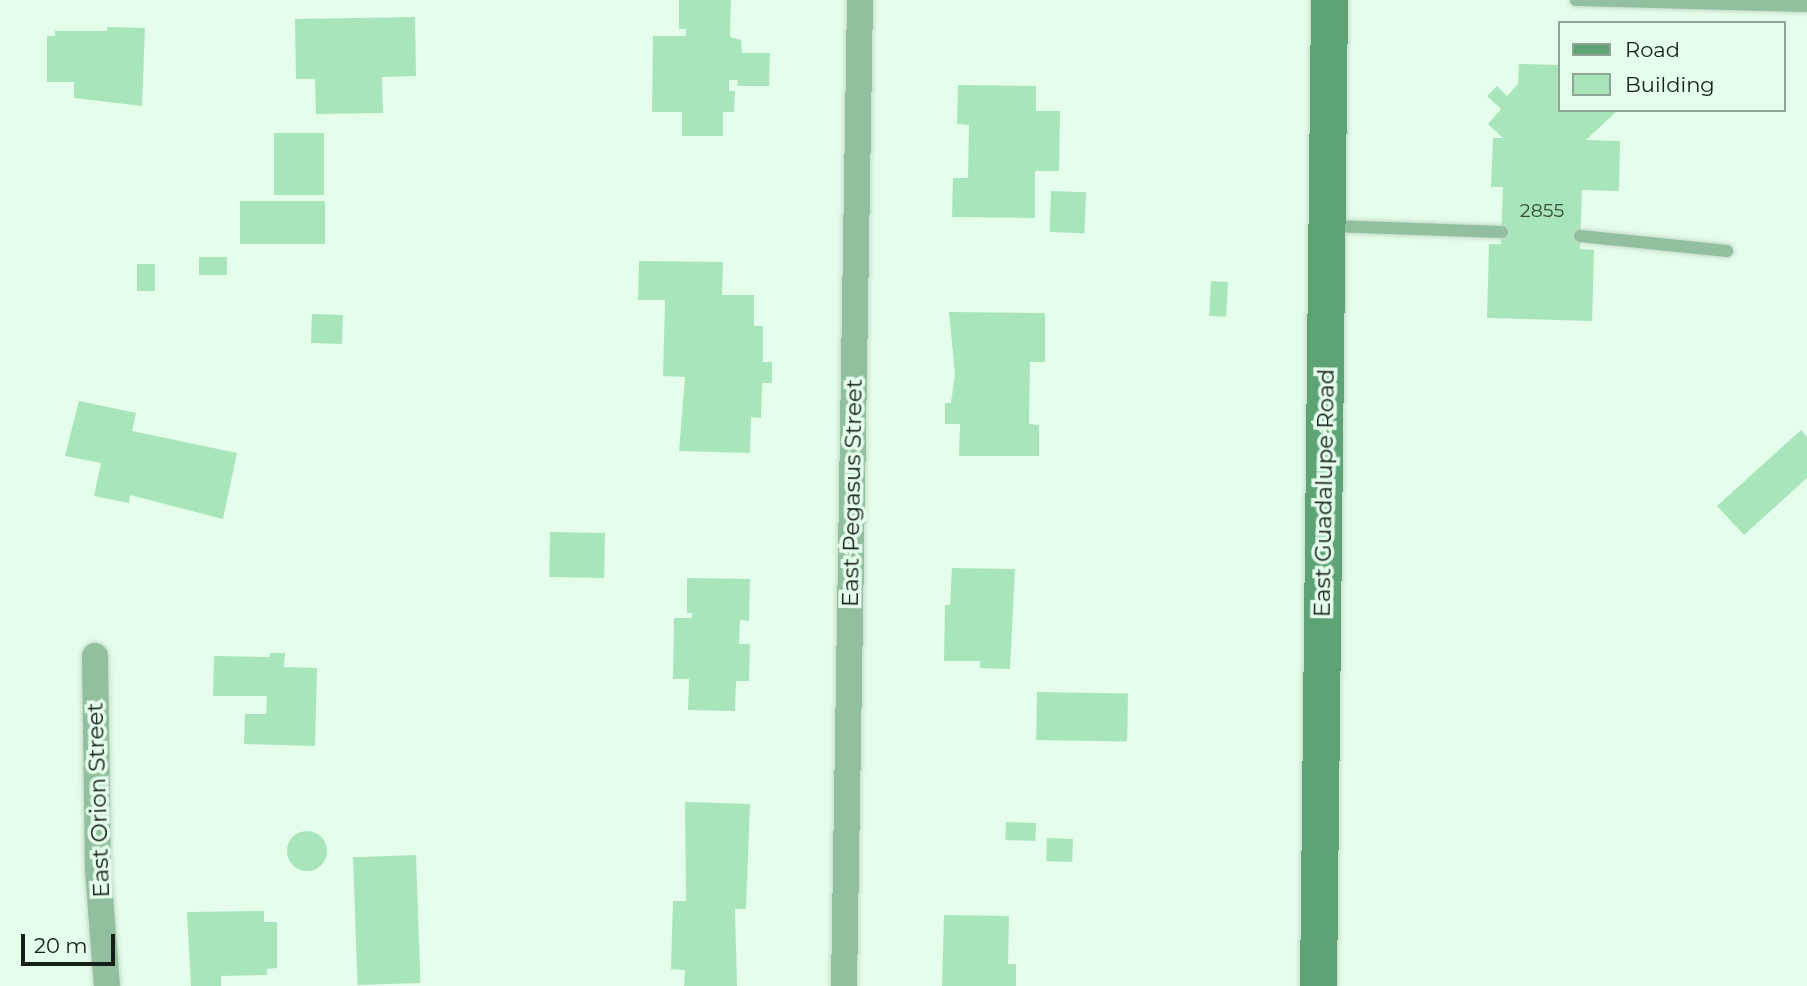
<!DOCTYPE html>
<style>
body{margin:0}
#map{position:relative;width:1807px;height:986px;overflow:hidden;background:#e5feeb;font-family:Montserrat,sans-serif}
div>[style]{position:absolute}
.building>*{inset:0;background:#a8e5ba;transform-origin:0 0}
.round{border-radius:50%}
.roads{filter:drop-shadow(0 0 2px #c4dac9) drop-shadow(0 0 2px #c4dac9)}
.lane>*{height:12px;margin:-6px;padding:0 6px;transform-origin:6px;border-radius:6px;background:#92bfa0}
.street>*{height:26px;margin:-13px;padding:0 13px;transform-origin:13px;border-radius:13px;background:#92bfa0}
.secondary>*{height:37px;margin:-18.5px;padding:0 18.5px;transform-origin:18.5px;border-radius:18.5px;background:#5da375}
span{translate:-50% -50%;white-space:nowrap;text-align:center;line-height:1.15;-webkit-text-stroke:7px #e5feeb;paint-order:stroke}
.number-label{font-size:19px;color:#395040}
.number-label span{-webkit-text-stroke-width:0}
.street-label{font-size:23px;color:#141f17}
.legend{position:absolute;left:1558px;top:21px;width:228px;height:91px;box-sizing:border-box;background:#e5feeb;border:2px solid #91a596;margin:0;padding:9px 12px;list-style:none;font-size:21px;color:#141f17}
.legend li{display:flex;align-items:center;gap:14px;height:35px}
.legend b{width:35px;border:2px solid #91a596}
.scale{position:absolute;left:21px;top:934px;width:94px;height:32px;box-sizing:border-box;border:4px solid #141f17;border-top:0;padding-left:9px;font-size:21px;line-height:24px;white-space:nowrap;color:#141f17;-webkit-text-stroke:5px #e5feeb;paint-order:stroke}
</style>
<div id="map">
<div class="building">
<div style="clip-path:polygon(679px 0,731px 0,730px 37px,741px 40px,742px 53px,770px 53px,769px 86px,737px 86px,738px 80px,729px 80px,729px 91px,735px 91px,734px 112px,723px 112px,723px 136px,682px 136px,682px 112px,652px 112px,653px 36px,686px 36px,686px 29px,679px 29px)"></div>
<div style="clip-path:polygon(415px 17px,416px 76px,382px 77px,383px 113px,316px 114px,315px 79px,296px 79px,295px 19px)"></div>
<div style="clip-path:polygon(107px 27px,145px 28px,142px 106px,74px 98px,74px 82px,47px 82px,47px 36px,55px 36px,55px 31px,107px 31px)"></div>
<div style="clip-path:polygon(1519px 64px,1560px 65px,1560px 110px,1618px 110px,1586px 140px,1620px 141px,1619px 191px,1582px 190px,1580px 249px,1594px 250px,1592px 321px,1487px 318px,1489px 244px,1501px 244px,1503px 187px,1491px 187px,1493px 138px,1503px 138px,1488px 124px,1501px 109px,1487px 96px,1497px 86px,1507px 96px,1518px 84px)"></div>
<div style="clip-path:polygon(958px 85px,1036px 86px,1036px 111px,1060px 111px,1059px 171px,1035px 171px,1035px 218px,952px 217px,953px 178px,968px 178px,969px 125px,957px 124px)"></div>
<div style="left:274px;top:133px;width:50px;height:62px"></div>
<div style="left:1051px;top:191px;width:35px;height:41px;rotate:2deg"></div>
<div style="left:325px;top:201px;width:43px;height:85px;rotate:90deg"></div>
<div style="left:199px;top:257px;width:28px;height:18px"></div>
<div style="clip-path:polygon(639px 261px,723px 262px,722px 295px,754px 295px,754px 326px,763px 326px,763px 362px,772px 362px,772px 383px,762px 383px,761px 418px,751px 417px,750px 453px,679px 451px,685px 377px,663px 376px,665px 300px,638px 300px)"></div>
<div style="left:137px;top:264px;width:18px;height:27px"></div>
<div style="left:1211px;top:281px;width:17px;height:35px;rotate:3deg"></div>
<div style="clip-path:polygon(949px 312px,1045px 313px,1045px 362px,1030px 362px,1029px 424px,1039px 425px,1039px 456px,959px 456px,960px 424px,945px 424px,945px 403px,951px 403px,955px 374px)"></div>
<div style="left:312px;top:314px;width:31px;height:29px;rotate:2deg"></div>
<div style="clip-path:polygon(79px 401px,136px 413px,132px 431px,237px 453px,223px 519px,130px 495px,129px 503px,94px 496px,101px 463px,65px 456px)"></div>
<div style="clip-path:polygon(1801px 430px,1807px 437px,1807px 478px,1744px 535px,1717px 506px)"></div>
<div style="left:550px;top:532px;width:55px;height:45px;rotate:1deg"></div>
<div style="clip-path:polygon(952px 568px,1015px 569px,1010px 669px,980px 668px,980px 661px,944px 661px,945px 605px,950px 605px)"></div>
<div style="clip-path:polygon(687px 578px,750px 579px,749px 621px,740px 620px,739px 644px,750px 644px,749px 681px,736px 681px,735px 711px,688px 710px,689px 679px,673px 679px,674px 618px,692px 618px,692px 613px,687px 613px)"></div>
<div style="clip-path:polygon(270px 653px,285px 653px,284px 667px,317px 668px,315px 746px,244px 744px,245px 714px,266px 714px,267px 696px,213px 696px,214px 656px,270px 657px)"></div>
<div style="left:1037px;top:692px;width:91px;height:48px;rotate:1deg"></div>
<div style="clip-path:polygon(685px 802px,750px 804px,746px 909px,735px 909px,737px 986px,684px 986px,685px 970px,671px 969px,673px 901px,686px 901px)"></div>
<div style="left:1006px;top:822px;width:30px;height:18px;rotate:2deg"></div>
<div class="round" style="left:287px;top:831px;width:40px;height:40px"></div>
<div style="left:1047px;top:838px;width:26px;height:23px;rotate:2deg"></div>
<div style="left:416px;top:855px;width:128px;height:63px;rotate:88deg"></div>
<div style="clip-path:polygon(264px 911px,264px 922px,277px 922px,277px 968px,267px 969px,267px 975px,221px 976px,221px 986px,191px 986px,187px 912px)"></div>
<div style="clip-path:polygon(944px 915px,1009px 916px,1008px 964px,1016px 964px,1016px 986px,942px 986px)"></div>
</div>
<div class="roads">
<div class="lane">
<div style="left:1576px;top:0;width:231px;rotate:1.5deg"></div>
<div style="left:1331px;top:226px;width:171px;rotate:2deg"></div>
<div style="left:1580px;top:236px;width:148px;rotate:5.8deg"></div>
</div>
<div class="street">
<div style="left:95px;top:656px;width:214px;rotate:89.2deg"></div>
<div style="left:98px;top:870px;width:116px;rotate:85.6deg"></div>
<div style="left:844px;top:986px;width:986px;rotate:-89.07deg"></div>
</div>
<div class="secondary">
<div style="left:1318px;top:986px;width:986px;rotate:-89.36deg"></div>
</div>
</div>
<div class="number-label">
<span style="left:1542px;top:211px">2855</span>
</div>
<div class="street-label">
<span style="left:852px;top:493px;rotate:-89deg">East Pegasus Street</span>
<span style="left:1324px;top:493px;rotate:-89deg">East Guadalupe Road</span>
<span style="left:98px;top:800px;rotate:-92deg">East Orion Street</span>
</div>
<ul class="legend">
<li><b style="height:9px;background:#5da375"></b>Road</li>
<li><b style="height:19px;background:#a8e5ba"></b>Building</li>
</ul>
<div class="scale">20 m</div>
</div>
